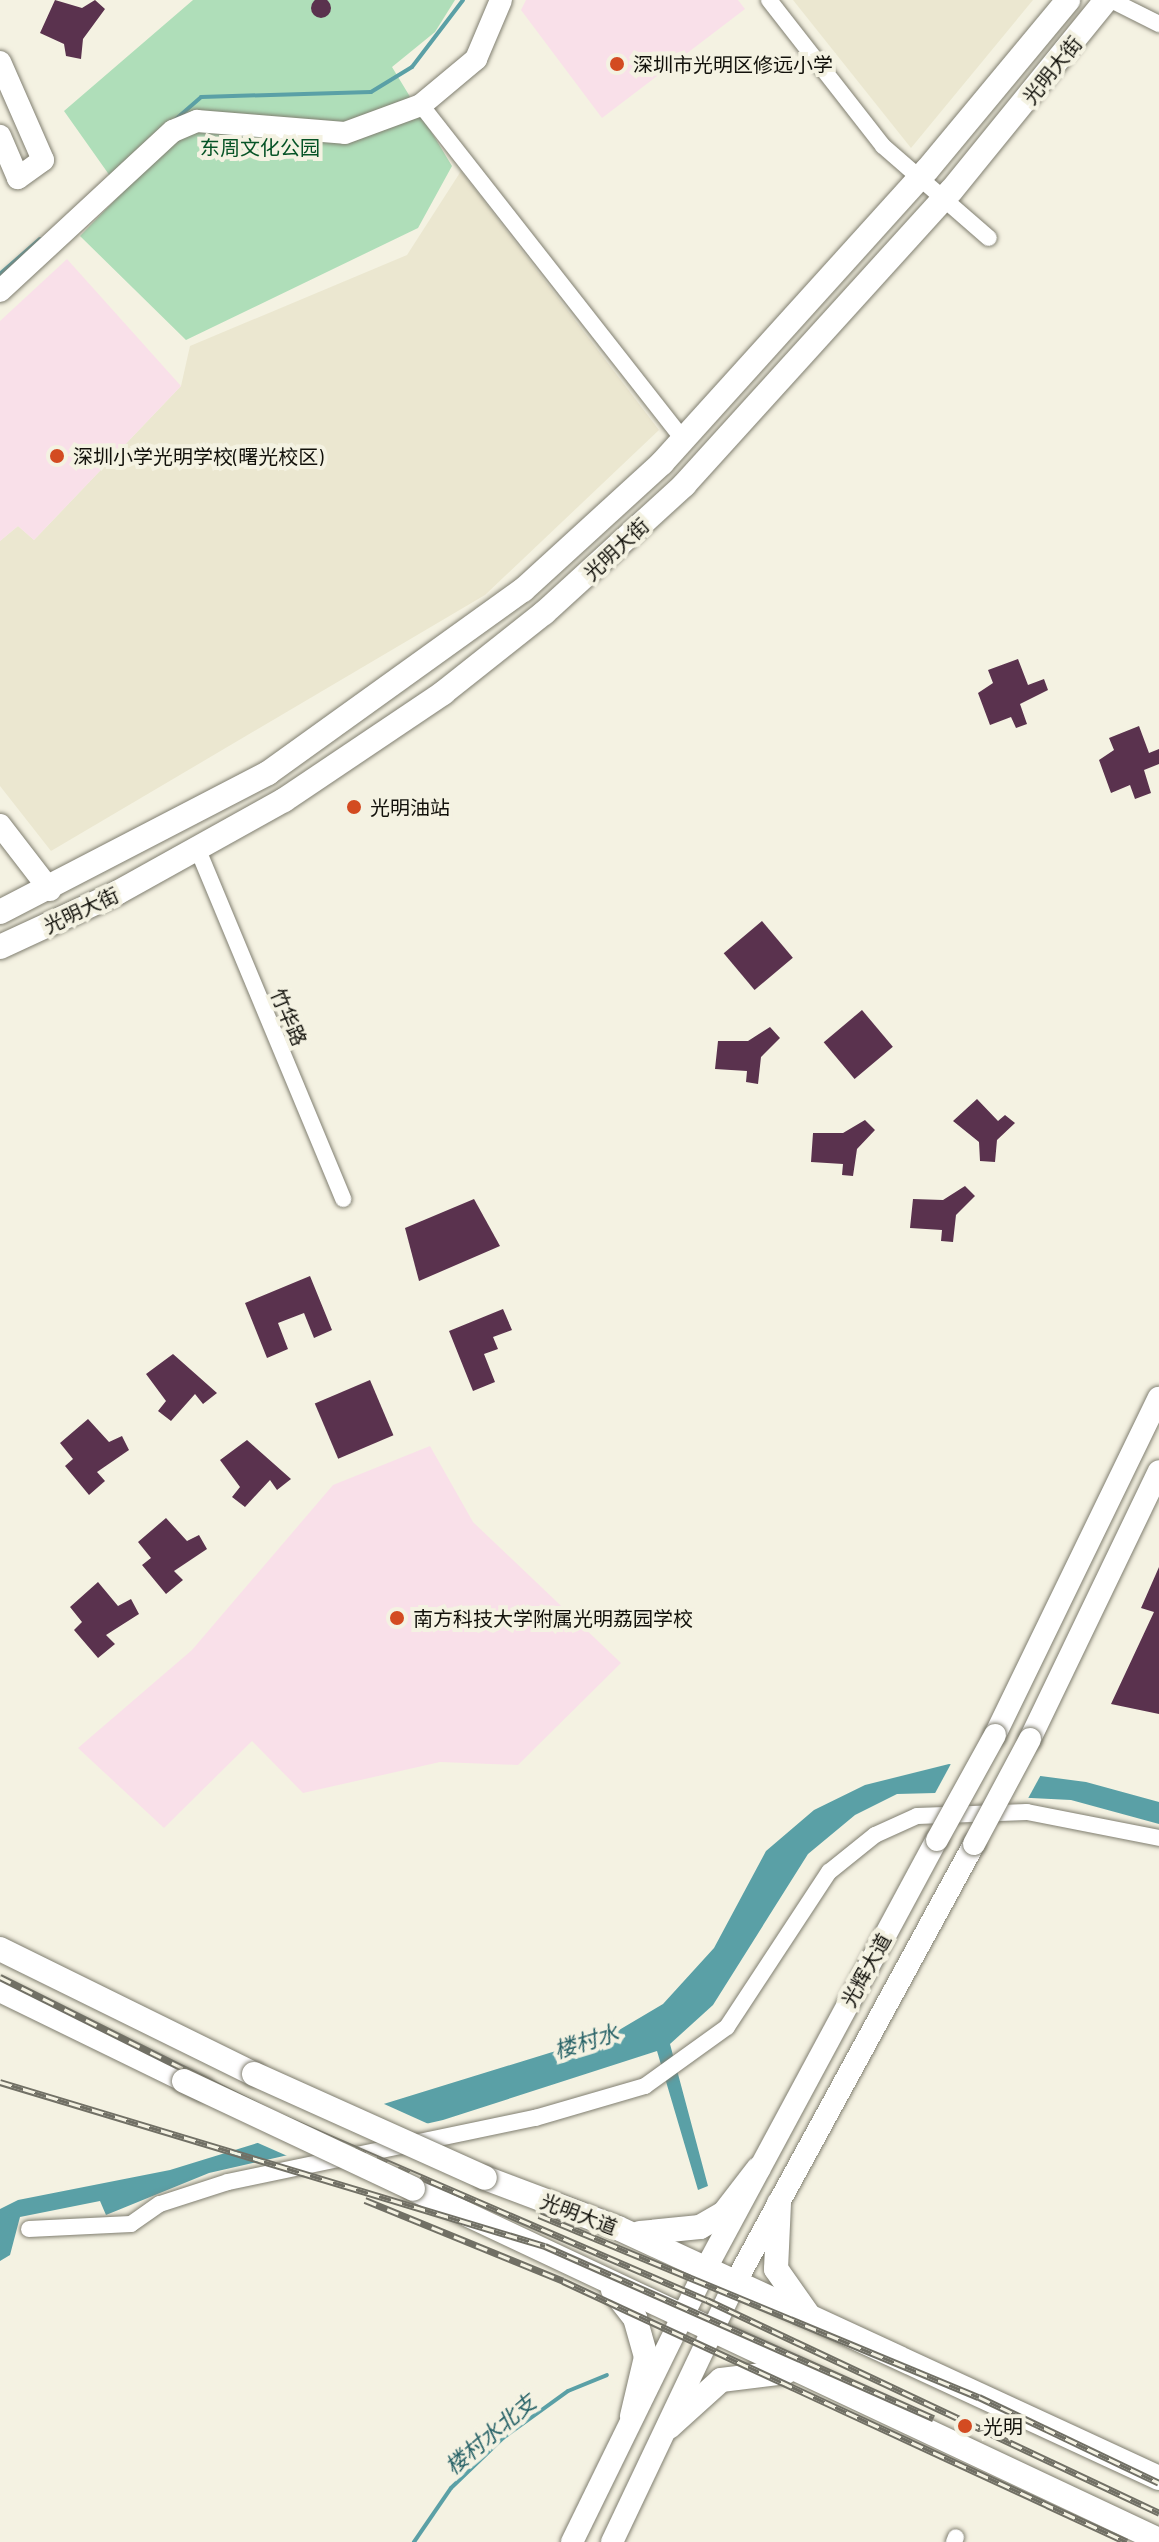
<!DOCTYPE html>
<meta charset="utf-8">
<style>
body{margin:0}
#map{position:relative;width:1159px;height:2542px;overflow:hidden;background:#f4f2e2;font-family:Barlow,"Noto Sans SC",sans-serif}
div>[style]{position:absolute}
.built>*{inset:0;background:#ebe7d0}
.education>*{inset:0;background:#f9e0e9}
.green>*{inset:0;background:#afdeb9}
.water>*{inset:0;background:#5aa0a6}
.pier>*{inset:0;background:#f4f2e2}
.stream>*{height:4px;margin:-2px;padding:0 2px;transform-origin:2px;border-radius:2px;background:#5aa0a6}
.building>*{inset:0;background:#5a324e;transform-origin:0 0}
.round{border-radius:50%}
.roads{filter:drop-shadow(0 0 2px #807e70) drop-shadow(0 0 2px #807e70)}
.street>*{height:16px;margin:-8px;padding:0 8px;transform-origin:8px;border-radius:8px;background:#fff}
.secondary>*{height:22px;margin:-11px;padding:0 11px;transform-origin:11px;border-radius:11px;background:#fff}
.primary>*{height:24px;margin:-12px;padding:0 12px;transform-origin:12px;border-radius:12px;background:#fff}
.rail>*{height:7px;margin-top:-3.5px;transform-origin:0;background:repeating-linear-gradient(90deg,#f4f2e2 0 12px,#717065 0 24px);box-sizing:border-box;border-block:2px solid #717065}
.bridges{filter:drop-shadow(0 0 2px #807e70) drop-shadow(0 0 2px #807e70)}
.secondary-bridge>*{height:22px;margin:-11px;padding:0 11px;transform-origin:11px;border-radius:11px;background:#fff}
.primary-bridge>*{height:24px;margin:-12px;padding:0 12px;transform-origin:12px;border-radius:12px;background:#fff}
.dots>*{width:22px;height:22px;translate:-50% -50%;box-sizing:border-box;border:4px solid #f4f2e2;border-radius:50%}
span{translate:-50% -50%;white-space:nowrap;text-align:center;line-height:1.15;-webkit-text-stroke:8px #f4f2e2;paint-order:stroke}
.poi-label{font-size:20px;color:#12110b}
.left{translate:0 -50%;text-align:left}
.street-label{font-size:20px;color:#12110b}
.park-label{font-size:20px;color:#065326}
.water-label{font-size:22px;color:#266166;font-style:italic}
</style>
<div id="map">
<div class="built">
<div style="clip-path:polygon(793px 0,1033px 0,911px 148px)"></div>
<div style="clip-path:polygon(461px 171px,659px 430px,485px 595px,51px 851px,0 786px,0 541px,18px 526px,34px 540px,181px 386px,190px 346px,407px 255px)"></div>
</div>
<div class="education">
<div style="clip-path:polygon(526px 0,738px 0,745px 9px,602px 118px,521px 10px)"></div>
<div style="clip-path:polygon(67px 259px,181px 386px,34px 540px,18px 526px,0 541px,0 321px)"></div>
<div style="clip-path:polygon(430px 1446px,473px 1522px,621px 1663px,518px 1765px,440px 1762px,303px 1793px,252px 1741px,164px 1828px,78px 1748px,192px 1650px,333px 1485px)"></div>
</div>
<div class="green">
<div style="clip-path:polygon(193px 0,455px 0,435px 32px,392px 67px,452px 166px,418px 228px,186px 340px,80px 236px,122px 193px,64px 111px)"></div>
</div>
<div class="water">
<div style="clip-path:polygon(949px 1764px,1086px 1782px,1159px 1802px,1159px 1824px,1071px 1800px,935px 1793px,897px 1794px,855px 1815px,808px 1854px,713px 2005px,670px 2044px,708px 2186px,698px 2190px,657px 2051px,443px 2120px,209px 2173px,106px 2215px,100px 2201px,20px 2217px,10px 2255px,0 2261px,0 2209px,18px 2200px,170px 2170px,614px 2033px,663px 2004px,714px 1948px,766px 1851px,814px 1810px,865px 1785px)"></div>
</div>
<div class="pier">
<div style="clip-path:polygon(953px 1760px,1043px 1771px,1025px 1804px,933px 1797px)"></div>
<div style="clip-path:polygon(373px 2099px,433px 2126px,292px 2158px,249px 2139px)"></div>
</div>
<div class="stream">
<div style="left:176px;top:119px;width:33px;rotate:-41deg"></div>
<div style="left:201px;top:97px;width:170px;rotate:-1.7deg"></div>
<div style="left:371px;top:92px;width:48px;rotate:-31.4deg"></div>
<div style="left:412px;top:67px;width:84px;rotate:-52.7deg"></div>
<div style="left:0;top:274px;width:53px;rotate:-41.2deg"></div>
<div style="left:414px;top:2542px;width:65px;rotate:-55.6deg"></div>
<div style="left:451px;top:2488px;width:72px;rotate:-43.9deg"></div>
<div style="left:503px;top:2438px;width:80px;rotate:-35.9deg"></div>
<div style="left:568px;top:2391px;width:42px;rotate:-22.3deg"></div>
</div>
<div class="building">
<div class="round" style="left:311px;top:-2px;width:20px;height:20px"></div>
<div style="clip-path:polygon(55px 0,82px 8px,95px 0,105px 9px,83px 39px,81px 59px,66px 56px,64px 44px,40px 33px)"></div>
<div style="clip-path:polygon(1018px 659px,1028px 685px,1044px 679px,1048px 690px,1020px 704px,1027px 724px,1016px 728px,1011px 717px,990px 725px,978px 693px,993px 683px,988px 670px)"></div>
<div style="clip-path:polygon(1139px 726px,1149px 753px,1159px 749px,1159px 764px,1144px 770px,1151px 793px,1135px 799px,1130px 785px,1111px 793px,1099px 760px,1114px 750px,1109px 738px)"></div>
<div style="left:762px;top:921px;width:48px;height:50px;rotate:50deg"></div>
<div style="left:862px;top:1010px;width:48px;height:50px;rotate:50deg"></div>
<div style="clip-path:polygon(770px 1027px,780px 1038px,761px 1057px,758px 1084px,746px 1082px,747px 1071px,715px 1069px,718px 1041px,748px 1041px)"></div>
<div style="clip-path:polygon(977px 1099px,998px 1121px,1005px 1115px,1015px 1123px,997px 1140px,995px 1162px,980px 1161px,979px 1142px,953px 1121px)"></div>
<div style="clip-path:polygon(865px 1120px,875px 1130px,857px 1149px,853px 1176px,842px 1175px,843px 1164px,811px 1162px,813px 1133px,843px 1133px)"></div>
<div style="clip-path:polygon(965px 1186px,975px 1196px,956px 1215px,953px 1242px,941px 1241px,942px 1230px,910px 1228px,913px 1199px,943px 1200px)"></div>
<div style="clip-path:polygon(474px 1199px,500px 1246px,419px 1281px,405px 1228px)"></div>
<div style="clip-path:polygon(310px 1276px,332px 1330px,314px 1338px,304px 1313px,278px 1323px,288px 1349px,267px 1358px,245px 1303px)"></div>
<div style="clip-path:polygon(503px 1309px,512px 1330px,493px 1337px,498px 1349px,484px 1354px,495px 1382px,473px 1391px,449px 1331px)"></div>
<div style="clip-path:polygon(173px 1354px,217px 1393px,203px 1404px,195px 1394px,171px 1421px,158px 1411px,166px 1401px,146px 1374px)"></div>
<div style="left:370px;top:1380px;width:60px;height:60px;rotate:67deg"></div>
<div style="clip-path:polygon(88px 1419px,109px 1442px,122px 1436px,129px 1450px,97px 1472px,105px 1481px,89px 1495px,65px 1466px,73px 1459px,60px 1443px)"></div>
<div style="clip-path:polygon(247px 1440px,291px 1479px,277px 1490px,270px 1480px,245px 1507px,232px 1497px,240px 1487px,220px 1460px)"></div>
<div style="clip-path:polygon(166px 1518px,187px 1541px,199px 1535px,207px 1549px,174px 1571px,183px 1580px,166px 1594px,142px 1565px,151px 1558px,138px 1542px)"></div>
<div style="clip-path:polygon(1159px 1567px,1159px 1714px,1111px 1704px,1154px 1612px,1141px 1608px)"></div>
<div style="clip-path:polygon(98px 1582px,118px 1606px,131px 1599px,139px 1614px,106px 1635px,115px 1644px,98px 1658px,74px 1630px,82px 1622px,70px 1607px)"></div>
</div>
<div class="roads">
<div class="street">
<div style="left:769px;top:0;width:185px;rotate:52deg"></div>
<div style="left:883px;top:146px;width:140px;rotate:41deg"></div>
<div style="left:1111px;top:0;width:54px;rotate:26.6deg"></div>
<div style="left:421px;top:105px;width:424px;rotate:51.9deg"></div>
<div style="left:198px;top:850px;width:378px;rotate:67.4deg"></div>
<div style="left:29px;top:2229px;width:102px;rotate:-2.8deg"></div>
<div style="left:131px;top:2224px;width:35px;rotate:-35deg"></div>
<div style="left:160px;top:2204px;width:71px;rotate:-17.9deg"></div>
<div style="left:228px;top:2182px;width:314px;rotate:-11.8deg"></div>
<div style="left:535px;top:2118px;width:115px;rotate:-16.2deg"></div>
<div style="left:645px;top:2086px;width:101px;rotate:-35.7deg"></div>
<div style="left:727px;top:2027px;width:186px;rotate:-56.7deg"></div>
<div style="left:829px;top:1872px;width:59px;rotate:-38.8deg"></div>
<div style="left:875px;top:1835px;width:46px;rotate:-24.3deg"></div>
<div style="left:917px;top:1816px;width:110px;rotate:-2.1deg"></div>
<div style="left:1027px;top:1812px;width:135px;rotate:11.1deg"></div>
<div style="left:954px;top:2542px;width:5px;rotate:-68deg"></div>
</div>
<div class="secondary">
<div style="left:0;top:62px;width:107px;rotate:66.3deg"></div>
<div style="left:43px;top:160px;width:31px;rotate:144deg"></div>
<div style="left:18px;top:178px;width:46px;rotate:-113.2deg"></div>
<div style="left:0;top:291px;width:236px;rotate:-42.8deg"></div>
<div style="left:173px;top:131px;width:26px;rotate:-23deg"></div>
<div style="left:197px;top:121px;width:148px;rotate:4.6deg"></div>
<div style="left:345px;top:133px;width:81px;rotate:-20.2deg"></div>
<div style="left:421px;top:105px;width:72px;rotate:-39.9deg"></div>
<div style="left:476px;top:59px;width:64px;rotate:-67deg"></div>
<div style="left:0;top:825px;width:82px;rotate:52.4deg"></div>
<div style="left:995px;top:1735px;width:375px;rotate:-64.1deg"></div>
<div style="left:1030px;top:1739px;width:297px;rotate:-64.3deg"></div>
<div style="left:572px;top:2542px;width:303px;rotate:-63.9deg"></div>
<div style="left:705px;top:2270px;width:489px;rotate:-61.7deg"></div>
<div style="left:612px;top:2542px;width:284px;rotate:-64.6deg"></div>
<div style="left:734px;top:2285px;width:502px;rotate:-61.44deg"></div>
</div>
<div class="primary">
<div style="left:0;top:912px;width:302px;rotate:-27.4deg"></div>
<div style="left:268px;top:773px;width:314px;rotate:-35.7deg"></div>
<div style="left:523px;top:590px;width:188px;rotate:-42.4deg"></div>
<div style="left:662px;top:463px;width:395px;rotate:-47.9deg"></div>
<div style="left:927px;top:170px;width:221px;rotate:-50.3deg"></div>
<div style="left:0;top:947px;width:129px;rotate:-24.8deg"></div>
<div style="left:117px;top:893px;width:191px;rotate:-29.1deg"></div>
<div style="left:284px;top:800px;width:192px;rotate:-33.9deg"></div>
<div style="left:443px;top:693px;width:129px;rotate:-38.4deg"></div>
<div style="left:544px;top:613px;width:190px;rotate:-42.4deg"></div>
<div style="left:684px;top:485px;width:397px;rotate:-47.8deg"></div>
<div style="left:951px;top:191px;width:246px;rotate:-50.9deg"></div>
<div style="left:0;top:1949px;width:283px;rotate:26.2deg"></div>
<div style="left:0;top:1990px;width:226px;rotate:26deg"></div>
<div style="left:485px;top:2178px;width:142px;rotate:20.6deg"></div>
<div style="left:618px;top:2228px;width:596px;rotate:24.8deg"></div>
<div style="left:413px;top:2189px;width:824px;rotate:25.2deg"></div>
<div style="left:779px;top:2203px;width:66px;rotate:92.6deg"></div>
<div style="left:776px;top:2269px;width:54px;rotate:54.8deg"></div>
<div style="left:640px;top:2233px;width:60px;rotate:-5.7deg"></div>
<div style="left:700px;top:2227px;width:28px;rotate:-30deg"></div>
<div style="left:724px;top:2213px;width:56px;rotate:-52.3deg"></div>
<div style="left:613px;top:2290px;width:36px;rotate:52deg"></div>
<div style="left:635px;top:2318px;width:41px;rotate:74.2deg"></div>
<div style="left:646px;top:2357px;width:61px;rotate:103.3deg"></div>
<div style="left:669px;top:2427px;width:70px;rotate:-42.1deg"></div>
<div style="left:721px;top:2380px;width:65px;rotate:-7deg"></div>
</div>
</div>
<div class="rail">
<div style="left:0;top:1977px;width:309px;rotate:26.5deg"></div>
<div style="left:277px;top:2115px;width:468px;rotate:23.3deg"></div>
<div style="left:707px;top:2300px;width:500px;rotate:25.2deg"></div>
<div style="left:0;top:2082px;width:569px;rotate:16.75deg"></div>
<div style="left:545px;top:2246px;width:425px;rotate:23.9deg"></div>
<div style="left:365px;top:2200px;width:214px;rotate:22.2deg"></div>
<div style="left:563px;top:2281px;width:621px;rotate:24.83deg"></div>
<div style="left:539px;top:2215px;width:476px;rotate:22.5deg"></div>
<div style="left:979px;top:2397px;width:199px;rotate:25.5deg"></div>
</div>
<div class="bridges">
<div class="secondary-bridge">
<div style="left:937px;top:1840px;width:120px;rotate:-61.1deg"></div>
<div style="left:974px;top:1844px;width:119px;rotate:-61.9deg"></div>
</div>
<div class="primary-bridge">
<div style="left:254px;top:2074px;width:253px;rotate:24.2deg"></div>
<div style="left:184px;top:2081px;width:253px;rotate:25.2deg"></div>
</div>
</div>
<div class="dots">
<div style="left:617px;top:64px;background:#d34b21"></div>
<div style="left:57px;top:456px;background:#d34b21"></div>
<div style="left:354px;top:807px;background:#d34b21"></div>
<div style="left:397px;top:1618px;background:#d34b21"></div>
<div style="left:965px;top:2426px;background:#d34b21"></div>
</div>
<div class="poi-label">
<span class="left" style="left:633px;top:64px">深圳市光明区修远小学</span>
<span class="left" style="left:73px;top:456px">深圳小学光明学校(曙光校区)</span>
<span class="left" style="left:370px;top:807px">光明油站</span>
<span class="left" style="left:413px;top:1618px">南方科技大学附属光明荔园学校</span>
<span class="left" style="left:983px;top:2426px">光明</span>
</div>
<div class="street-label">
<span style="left:1052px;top:70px;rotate:-51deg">光明大街</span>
<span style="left:616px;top:549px;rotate:-43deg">光明大街</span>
<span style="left:81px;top:910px;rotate:-25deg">光明大街</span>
<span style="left:289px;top:1017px;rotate:67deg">竹华路</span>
<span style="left:866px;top:1970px;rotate:-61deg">光辉大道</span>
<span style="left:579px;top:2214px;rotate:21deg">光明大道</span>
</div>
<div class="park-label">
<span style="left:260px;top:147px">东周文化公园</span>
</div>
<div class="water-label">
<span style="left:586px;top:2041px;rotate:-17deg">楼村水</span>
<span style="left:490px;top:2434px;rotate:-40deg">楼村水北支</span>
</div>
</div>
